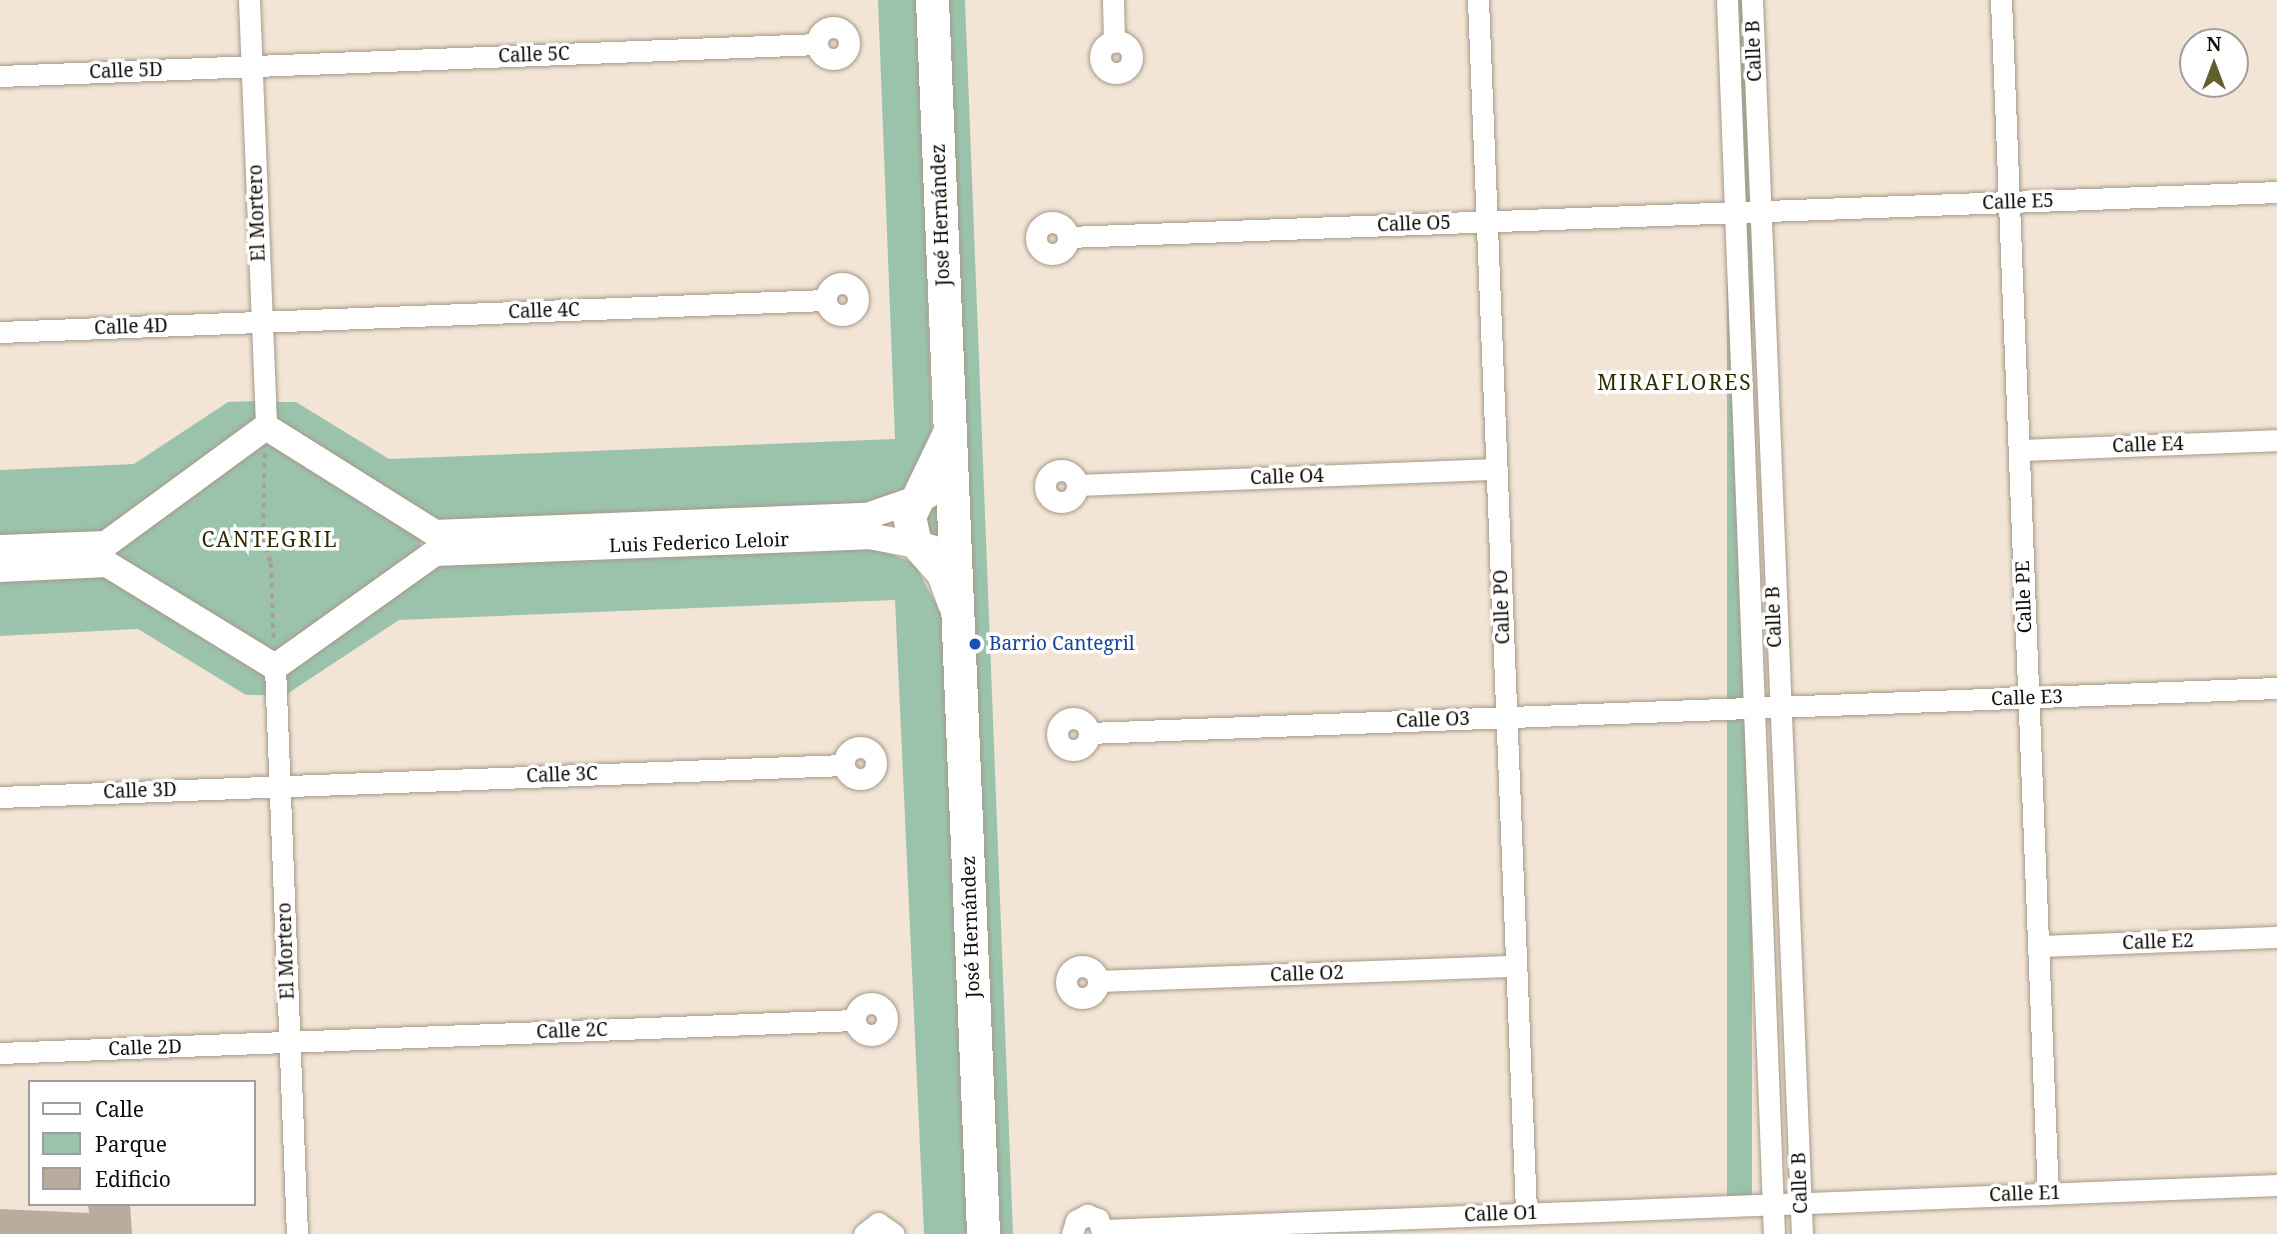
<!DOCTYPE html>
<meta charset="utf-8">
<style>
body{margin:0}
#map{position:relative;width:2277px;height:1234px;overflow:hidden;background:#f3e5d5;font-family:"Noto Serif",serif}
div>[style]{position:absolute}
.green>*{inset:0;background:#9bc3ac;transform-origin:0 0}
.building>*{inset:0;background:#b9ac9c}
.path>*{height:3.5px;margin-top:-1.75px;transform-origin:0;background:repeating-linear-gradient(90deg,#a99f92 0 5px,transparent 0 10px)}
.roads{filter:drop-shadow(0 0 2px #a69989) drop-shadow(0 0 2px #a69989)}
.minor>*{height:21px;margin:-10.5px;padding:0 10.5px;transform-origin:10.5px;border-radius:10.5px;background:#fff}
.minor>.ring{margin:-10.5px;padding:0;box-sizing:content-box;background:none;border:21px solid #fff;border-radius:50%}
.tertiary>*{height:26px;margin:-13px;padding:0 13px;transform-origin:13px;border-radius:13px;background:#fff}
.primary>*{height:33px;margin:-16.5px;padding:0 16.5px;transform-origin:16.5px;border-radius:16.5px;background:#fff}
.dots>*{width:19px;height:19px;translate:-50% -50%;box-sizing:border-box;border:4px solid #fff;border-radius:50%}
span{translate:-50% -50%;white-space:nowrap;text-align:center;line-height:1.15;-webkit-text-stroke:7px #fff;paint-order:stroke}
.street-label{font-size:19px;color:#110d08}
.transit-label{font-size:19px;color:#164399}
.left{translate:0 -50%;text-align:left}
.neighbourhood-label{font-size:21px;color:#2e2c02;letter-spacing:2px}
.legend{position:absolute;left:28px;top:1080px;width:228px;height:126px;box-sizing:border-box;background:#fff;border:2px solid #a09e9c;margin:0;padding:9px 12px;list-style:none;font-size:21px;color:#110d08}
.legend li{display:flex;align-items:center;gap:14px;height:35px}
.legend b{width:35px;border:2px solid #a09e9c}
.north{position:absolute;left:2179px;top:28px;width:70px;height:70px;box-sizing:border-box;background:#fff;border:2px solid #a09e9c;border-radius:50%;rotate:0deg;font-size:19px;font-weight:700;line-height:28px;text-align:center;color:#110d08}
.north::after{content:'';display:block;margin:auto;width:24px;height:32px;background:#615f2c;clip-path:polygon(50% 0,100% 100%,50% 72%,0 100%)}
</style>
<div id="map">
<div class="green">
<div style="clip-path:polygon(878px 0,918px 0,932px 432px,907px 491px,882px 503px,431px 521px,276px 419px,275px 402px,296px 402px,389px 459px,895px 439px)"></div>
<div style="clip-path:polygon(932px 0,965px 0,1013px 1234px,983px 1234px,959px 620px,930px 555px,922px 491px,934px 474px)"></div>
<div style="left:1727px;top:0;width:25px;height:1205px"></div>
<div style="clip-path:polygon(258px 401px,258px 420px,111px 534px,0 542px,0 470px,134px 464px,228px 402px)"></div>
<div style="clip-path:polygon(260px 444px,271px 444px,420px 534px,421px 550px,279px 654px,116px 561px,116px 548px)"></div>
<div style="clip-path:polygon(856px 541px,914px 563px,942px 615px,969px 1234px,924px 1234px,895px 600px,399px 620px,287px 694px,287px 671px,432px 564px)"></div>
<div style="clip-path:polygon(106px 575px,268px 676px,269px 695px,246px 695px,138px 629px,0 636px,0 576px)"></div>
</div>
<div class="building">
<div style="clip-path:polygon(88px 1204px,130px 1204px,132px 1234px,0 1234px,0 1209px,89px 1213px)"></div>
</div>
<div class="path">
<div style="left:265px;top:453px;width:85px;rotate:91.3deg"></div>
<div style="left:263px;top:538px;width:26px;rotate:72deg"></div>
<div style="left:271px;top:563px;width:77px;rotate:87.8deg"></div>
</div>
<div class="roads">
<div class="minor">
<div style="left:249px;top:0;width:427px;rotate:87.7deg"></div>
<div style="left:1113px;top:0;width:42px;rotate:88.6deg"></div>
<div style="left:1478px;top:0;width:1214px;rotate:87.73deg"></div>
<div style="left:1727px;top:0;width:1235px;rotate:87.82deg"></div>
<div style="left:1752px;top:0;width:1235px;rotate:87.68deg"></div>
<div style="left:2001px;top:0;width:1195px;rotate:87.75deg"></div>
<div class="ring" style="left:817px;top:27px;width:11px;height:11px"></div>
<div class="ring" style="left:1100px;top:41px;width:11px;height:11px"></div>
<div style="left:0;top:76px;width:818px;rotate:-2.24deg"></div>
<div class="ring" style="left:1036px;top:222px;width:11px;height:11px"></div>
<div style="left:1068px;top:237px;width:1210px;rotate:-2.13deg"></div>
<div class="ring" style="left:826px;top:283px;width:11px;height:11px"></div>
<div style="left:0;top:332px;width:827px;rotate:-2.22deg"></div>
<div style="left:2019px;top:450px;width:258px;rotate:-2.2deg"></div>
<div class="ring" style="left:1045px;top:470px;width:11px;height:11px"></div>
<div style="left:1077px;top:485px;width:420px;rotate:-2.2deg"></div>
<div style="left:275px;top:667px;width:567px;rotate:87.78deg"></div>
<div class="ring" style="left:1057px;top:718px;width:11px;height:11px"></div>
<div style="left:1089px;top:733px;width:1189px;rotate:-2.17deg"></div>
<div class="ring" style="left:844px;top:747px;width:11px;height:11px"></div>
<div style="left:0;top:797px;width:845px;rotate:-2.17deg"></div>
<div style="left:2038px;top:946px;width:239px;rotate:-2.2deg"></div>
<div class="ring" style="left:1066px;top:966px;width:11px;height:11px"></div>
<div style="left:1098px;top:981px;width:418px;rotate:-2.1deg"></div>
<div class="ring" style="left:855px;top:1003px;width:11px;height:11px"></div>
<div style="left:0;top:1053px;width:856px;rotate:-2.21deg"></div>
<div style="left:1104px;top:1230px;width:1174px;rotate:-2.2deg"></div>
<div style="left:864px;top:1234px;width:18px;rotate:-38deg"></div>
<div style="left:878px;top:1223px;width:19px;rotate:35deg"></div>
<div style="left:1072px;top:1234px;width:14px;rotate:-73deg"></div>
<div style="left:1076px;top:1221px;width:13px;rotate:-29deg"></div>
<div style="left:1087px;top:1215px;width:12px;rotate:20deg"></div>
<div style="left:1098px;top:1219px;width:16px;rotate:72deg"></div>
</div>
<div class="tertiary">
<div style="left:0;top:548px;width:106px;rotate:-2.2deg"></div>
<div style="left:106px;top:544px;width:198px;rotate:-36.2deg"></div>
<div style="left:266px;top:427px;width:199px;rotate:32.1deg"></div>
<div style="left:435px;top:533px;width:432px;rotate:-2.3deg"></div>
<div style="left:867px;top:516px;width:65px;rotate:-19deg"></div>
<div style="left:0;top:569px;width:107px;rotate:-2.7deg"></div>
<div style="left:107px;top:564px;width:197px;rotate:31.5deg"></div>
<div style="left:275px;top:667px;width:196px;rotate:-35.5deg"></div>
<div style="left:435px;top:553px;width:434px;rotate:-2.2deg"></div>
<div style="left:869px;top:536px;width:64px;rotate:10.8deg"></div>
</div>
<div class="primary">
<div style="left:932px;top:0;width:1235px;rotate:87.63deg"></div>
<div style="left:948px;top:435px;width:90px;rotate:115.7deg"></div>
<div style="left:909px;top:516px;width:25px;rotate:78deg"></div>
<div style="left:914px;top:540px;width:44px;rotate:48.7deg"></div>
<div style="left:943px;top:573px;width:32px;rotate:70deg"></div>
</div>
</div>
<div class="dots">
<div style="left:975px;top:644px;background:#1a4fb4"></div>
</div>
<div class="street-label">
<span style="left:1754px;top:51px;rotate:-92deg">Calle B</span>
<span style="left:534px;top:55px;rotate:-2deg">Calle 5C</span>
<span style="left:126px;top:71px;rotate:-2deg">Calle 5D</span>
<span style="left:2018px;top:202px;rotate:-2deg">Calle E5</span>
<span style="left:257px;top:213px;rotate:-92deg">El Mortero</span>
<span style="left:941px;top:215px;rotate:-92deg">José Hernández</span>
<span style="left:1414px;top:224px;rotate:-2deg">Calle O5</span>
<span style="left:544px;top:311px;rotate:-2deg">Calle 4C</span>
<span style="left:131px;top:327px;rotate:-2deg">Calle 4D</span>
<span style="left:2148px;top:445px;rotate:-2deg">Calle E4</span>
<span style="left:1287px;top:477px;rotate:-2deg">Calle O4</span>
<span style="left:699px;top:543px;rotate:-2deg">Luis Federico Leloir</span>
<span style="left:2024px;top:597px;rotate:-92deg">Calle PE</span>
<span style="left:1502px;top:607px;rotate:-92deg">Calle PO</span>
<span style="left:1774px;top:617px;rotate:-92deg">Calle B</span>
<span style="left:2027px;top:698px;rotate:-2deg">Calle E3</span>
<span style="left:1433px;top:720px;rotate:-2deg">Calle O3</span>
<span style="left:562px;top:775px;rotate:-2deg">Calle 3C</span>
<span style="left:140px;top:791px;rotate:-2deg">Calle 3D</span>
<span style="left:971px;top:927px;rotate:-92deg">José Hernández</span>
<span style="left:2158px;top:942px;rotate:-2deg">Calle E2</span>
<span style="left:286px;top:951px;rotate:-92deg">El Mortero</span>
<span style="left:1307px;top:974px;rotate:-2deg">Calle O2</span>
<span style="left:572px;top:1031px;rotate:-2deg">Calle 2C</span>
<span style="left:145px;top:1048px;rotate:-2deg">Calle 2D</span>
<span style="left:1800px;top:1183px;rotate:-92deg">Calle B</span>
<span style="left:2025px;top:1194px;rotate:-2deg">Calle E1</span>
<span style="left:1501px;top:1214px;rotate:-2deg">Calle O1</span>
</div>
<div class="transit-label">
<span class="left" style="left:989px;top:644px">Barrio Cantegril</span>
</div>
<div class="neighbourhood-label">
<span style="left:1675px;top:382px">MIRAFLORES</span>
<span style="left:270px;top:539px">CANTEGRIL</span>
</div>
<ul class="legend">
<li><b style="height:9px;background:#fff"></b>Calle</li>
<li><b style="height:19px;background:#9bc3ac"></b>Parque</li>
<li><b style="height:19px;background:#b9ac9c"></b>Edificio</li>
</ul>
<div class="north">N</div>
</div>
